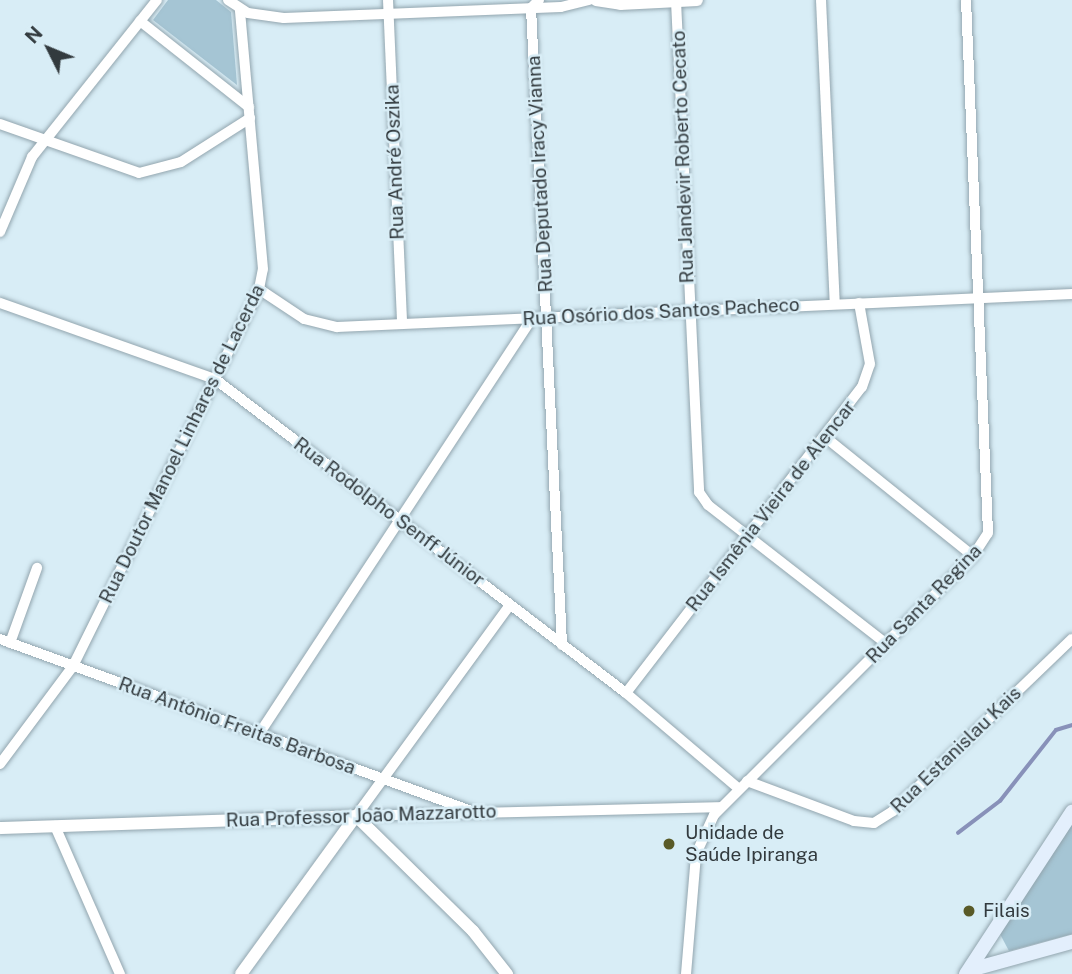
<!DOCTYPE html>
<meta charset="utf-8">
<style>
body{margin:0}
#map{position:relative;width:1072px;height:974px;overflow:hidden;background:#d8edf6;font-family:"Public Sans",sans-serif}
div>[style]{position:absolute}
.green>*{inset:0;background:#a5c5d4}
.stream>*{height:3.5px;margin:-1.75px;padding:0 1.75px;transform-origin:1.75px;border-radius:1.75px;background:#8891b9}
.roads{filter:drop-shadow(0 0 2px #92a5ae) drop-shadow(0 0 2px #92a5ae)}
.minor>*{height:10px;margin:-5px;padding:0 5px;transform-origin:5px;border-radius:5px;background:#fff}
.tertiary>*{height:12px;margin:-6px;padding:0 6px;transform-origin:6px;border-radius:6px;background:#fff}
.secondary>*{height:14px;margin:-7px;padding:0 7px;transform-origin:7px;border-radius:7px;background:#e3effc}
.dots>*{width:19px;height:19px;translate:-50% -50%;box-sizing:border-box;border:4px solid #d8edf6;border-radius:50%}
span{translate:-50% -50%;white-space:nowrap;text-align:center;line-height:1.15;-webkit-text-stroke:5px #d8edf6;paint-order:stroke}
.street-label{font-size:19px;color:#323a3e}
.poi-label{font-size:19px;color:#323a3e}
.left{translate:0 -50%;text-align:left}
.north{position:absolute;left:14px;top:14px;width:70px;height:70px;-webkit-text-stroke:5px #d8edf6;paint-order:stroke;rotate:313deg;font-size:19px;font-weight:700;line-height:28px;text-align:center;color:#323a3e}
.north::after{content:'';display:block;margin:auto;width:24px;height:32px;background:#323a3e;clip-path:polygon(50% 0,100% 100%,50% 72%,0 100%)}
</style>
<div id="map">
<div class="green">
<div style="clip-path:polygon(168px 0,216px 0,231px 12px,237px 85px,153px 20px)"></div>
<div style="clip-path:polygon(1072px 820px,1072px 934px,1009px 951px,1000px 934px)"></div>
</div>
<div class="stream">
<div style="left:958px;top:833px;width:53px;rotate:-37.3deg"></div>
<div style="left:1000px;top:801px;width:90px;rotate:-51.7deg"></div>
<div style="left:1056px;top:730px;width:17px;rotate:-17deg"></div>
</div>
<div class="roads">
<div class="minor">
<div style="left:228px;top:0;width:24px;rotate:33deg"></div>
<div style="left:248px;top:13px;width:36px;rotate:8deg"></div>
<div style="left:284px;top:18px;width:277px;rotate:-2.3deg"></div>
<div style="left:561px;top:7px;width:29px;rotate:-14deg"></div>
<div style="left:388px;top:0;width:324px;rotate:87.5deg"></div>
<div style="left:539px;top:0;width:11px;rotate:135deg"></div>
<div style="left:531px;top:8px;width:638px;rotate:87.21deg"></div>
<div style="left:821px;top:0;width:304px;rotate:87.4deg"></div>
<div style="left:676px;top:1px;width:492px;rotate:87.3deg"></div>
<div style="left:699px;top:492px;width:16px;rotate:55deg"></div>
<div style="left:708px;top:505px;width:224px;rotate:37.9deg"></div>
<div style="left:140px;top:21px;width:139px;rotate:38.3deg"></div>
<div style="left:0;top:124px;width:147px;rotate:19.4deg"></div>
<div style="left:139px;top:173px;width:43px;rotate:-14.7deg"></div>
<div style="left:181px;top:162px;width:82px;rotate:-32.5deg"></div>
<div style="left:0;top:232px;width:82px;rotate:-66.9deg"></div>
<div style="left:32px;top:157px;width:201px;rotate:-51.5deg"></div>
<div style="left:259px;top:289px;width:54px;rotate:33.7deg"></div>
<div style="left:304px;top:319px;width:34px;rotate:14deg"></div>
<div style="left:337px;top:327px;width:736px;rotate:-2.57deg"></div>
<div style="left:0;top:303px;width:228px;rotate:19.5deg"></div>
<div style="left:215px;top:379px;width:517px;rotate:37.38deg"></div>
<div style="left:626px;top:693px;width:148px;rotate:40.3deg"></div>
<div style="left:825px;top:437px;width:190px;rotate:38.8deg"></div>
<div style="left:0;top:639px;width:505px;rotate:20.05deg"></div>
<div style="left:10px;top:643px;width:80px;rotate:-70.2deg"></div>
<div style="left:626px;top:693px;width:386px;rotate:-52.4deg"></div>
<div style="left:862px;top:387px;width:24px;rotate:-71deg"></div>
<div style="left:870px;top:364px;width:62px;rotate:-100.2deg"></div>
<div style="left:259px;top:734px;width:498px;rotate:-56.7deg"></div>
<div style="left:0;top:764px;width:122px;rotate:-53.3deg"></div>
<div style="left:73px;top:666px;width:420px;rotate:-63.7deg"></div>
<div style="left:259px;top:289px;width:20px;rotate:-79deg"></div>
<div style="left:263px;top:269px;width:260px;rotate:-95.1deg"></div>
<div style="left:747px;top:781px;width:114px;rotate:20.5deg"></div>
<div style="left:854px;top:821px;width:20px;rotate:6deg"></div>
<div style="left:874px;top:823px;width:22px;rotate:-32deg"></div>
<div style="left:893px;top:811px;width:248px;rotate:-43.9deg"></div>
<div style="left:356px;top:816px;width:365px;rotate:-1.4deg"></div>
<div style="left:356px;top:816px;width:261px;rotate:-53.9deg"></div>
<div style="left:55px;top:826px;width:162px;rotate:66.3deg"></div>
<div style="left:686px;top:974px;width:120px;rotate:-85.2deg"></div>
<div style="left:696px;top:854px;width:43px;rotate:-65.2deg"></div>
<div style="left:714px;top:815px;width:366px;rotate:-45deg"></div>
<div style="left:973px;top:556px;width:27px;rotate:-57deg"></div>
<div style="left:988px;top:533px;width:533px;rotate:-92.36deg"></div>
</div>
<div class="tertiary">
<div style="left:596px;top:0;width:25px;rotate:9deg"></div>
<div style="left:621px;top:4px;width:76px;rotate:-3deg"></div>
<div style="left:356px;top:816px;width:164px;rotate:44.5deg"></div>
<div style="left:473px;top:931px;width:55px;rotate:51.7deg"></div>
<div style="left:0;top:828px;width:356px;rotate:-1.9deg"></div>
<div style="left:241px;top:974px;width:195px;rotate:-54deg"></div>
</div>
<div class="secondary">
<div style="left:970px;top:970px;width:106px;rotate:-15.4deg"></div>
<div style="left:966px;top:974px;width:194px;rotate:-56.8deg"></div>
</div>
</div>
<div class="dots">
<div style="left:669px;top:844px;background:#595a27"></div>
<div style="left:969px;top:911px;background:#595a27"></div>
</div>
<div class="street-label">
<span style="left:683px;top:157px;rotate:-92deg">Rua Jandevir Roberto Cecato</span>
<span style="left:395px;top:162px;rotate:-92deg">Rua André Oszika</span>
<span style="left:540px;top:174px;rotate:-93deg">Rua Deputado Iracy Vianna</span>
<span style="left:661px;top:312px;rotate:-3deg">Rua Osório dos Santos Pacheco</span>
<span style="left:182px;top:444px;rotate:-64deg">Rua Doutor Manoel Linhares de Lacerda</span>
<span style="left:771px;top:506px;rotate:-52deg">Rua Ismênia Vieira de Alencar</span>
<span style="left:389px;top:512px;rotate:37deg">Rua Rodolpho Senff Júnior</span>
<span style="left:924px;top:604px;rotate:-46deg">Rua Santa Regina</span>
<span style="left:237px;top:726px;rotate:20deg">Rua Antônio Freitas Barbosa</span>
<span style="left:956px;top:750px;rotate:-44deg">Rua Estanislau Kais</span>
<span style="left:361px;top:816px;rotate:-2deg">Rua Professor João Mazzarotto</span>
</div>
<div class="poi-label">
<span class="left" style="left:685px;top:844px">Unidade de<br>Saúde Ipiranga</span>
<span class="left" style="left:983px;top:911px">Filais</span>
</div>
<div class="north">N</div>
</div>
